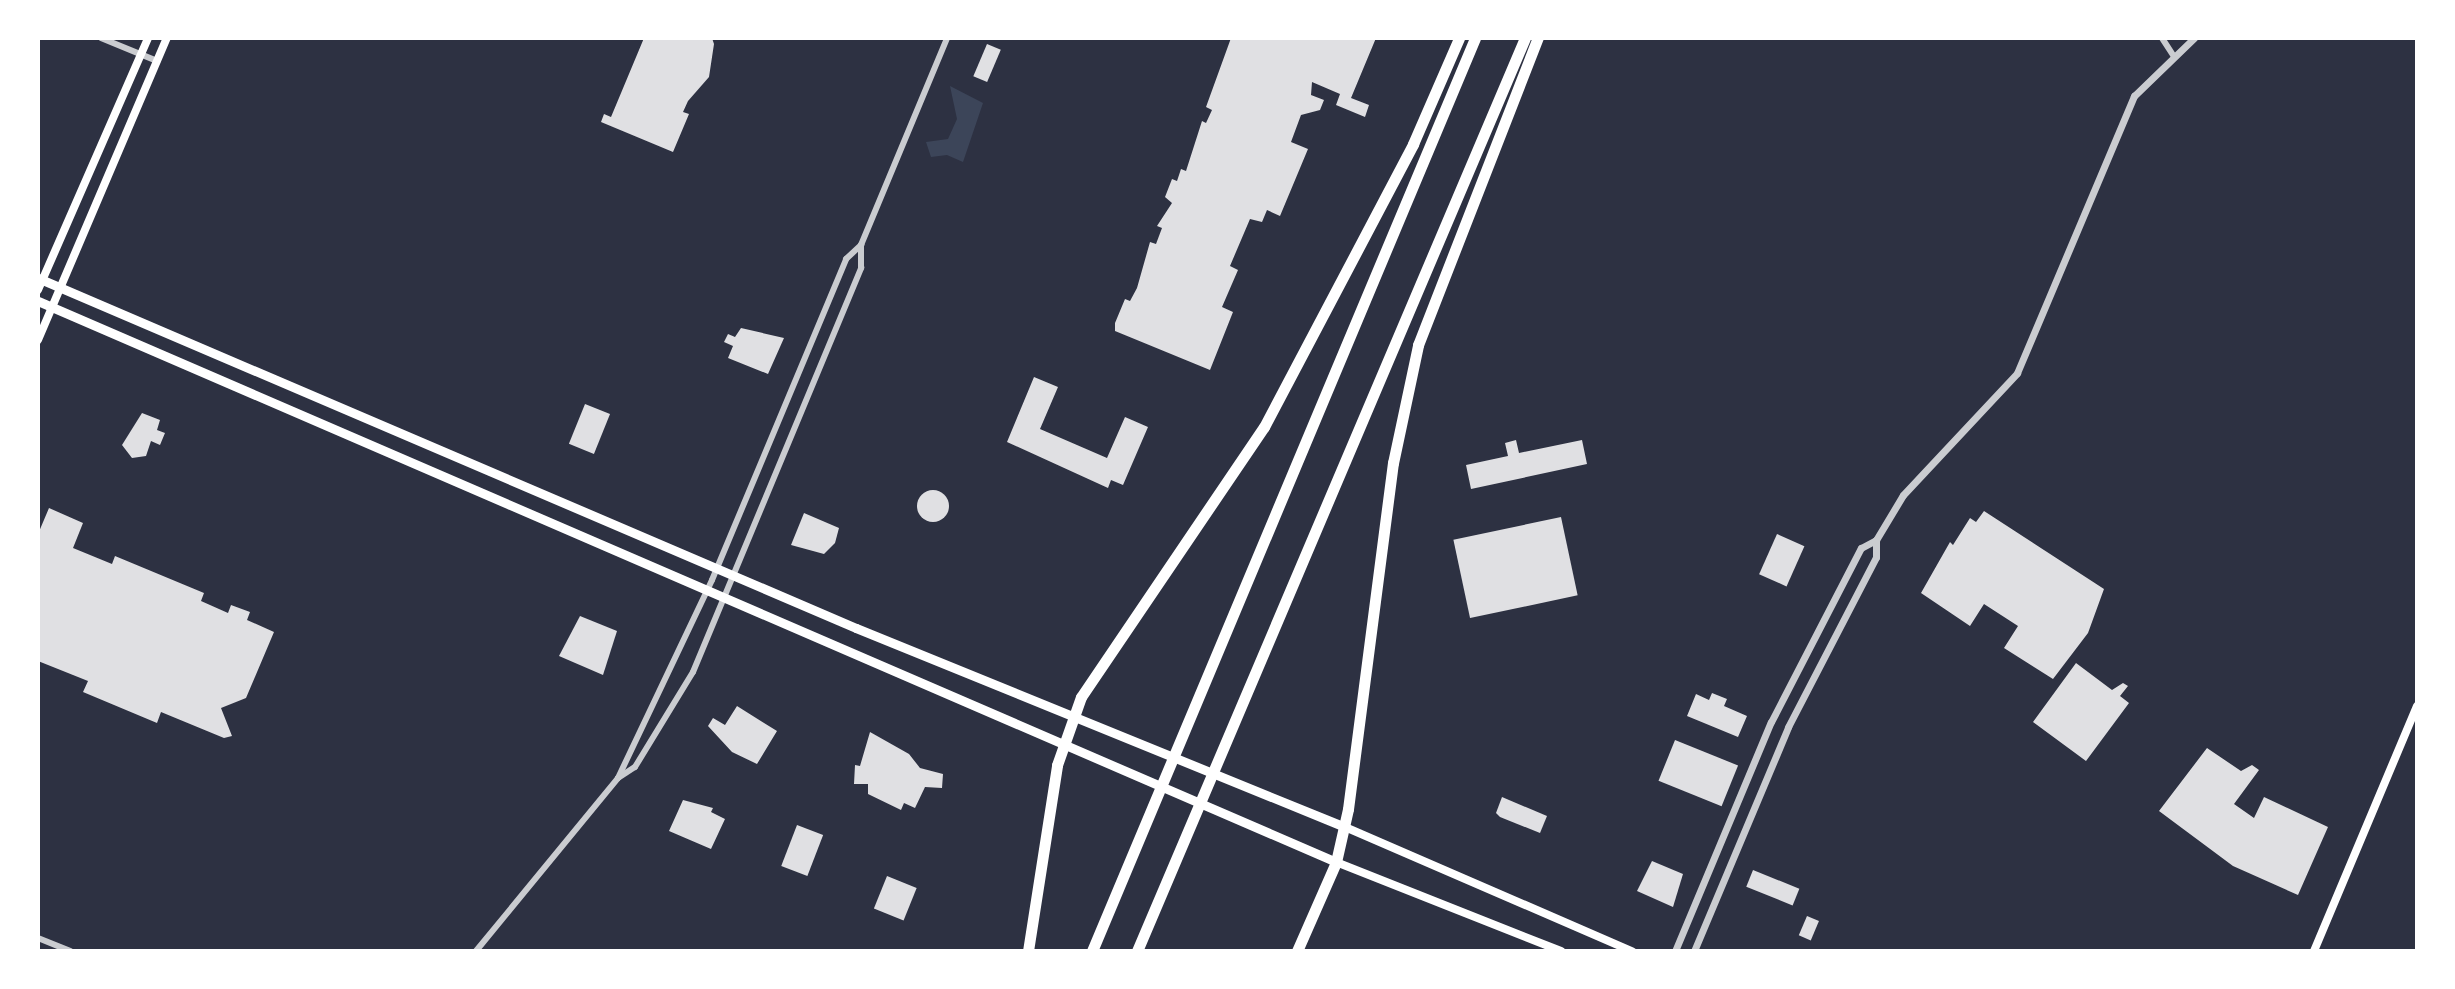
<!DOCTYPE html>
<style>
body{margin:0}
#map{position:relative;width:2455px;height:989px;overflow:hidden;background:#2d3142;font-family:Commissioner,sans-serif}
div>[style]{position:absolute}
.green>*{inset:0;background:#3c4559}
.building>*{inset:0;background:#e0e0e3;transform-origin:0 0}
.round{border-radius:50%}
.minor>*{height:6px;margin:-3px;padding:0 3px;transform-origin:3px;border-radius:3px;background:#caccd0}
.tertiary>*{height:7px;margin:-3.5px;padding:0 3.5px;transform-origin:3.5px;border-radius:3.5px;background:#caccd0}
.secondary>*{height:8px;margin:-4px;padding:0 4px;transform-origin:4px;border-radius:4px;background:#fff}
.primary>*{height:9px;margin:-4.5px;padding:0 4.5px;transform-origin:4.5px;border-radius:4.5px;background:#fff}
.motorway>*{height:11px;margin:-5.5px;padding:0 5.5px;transform-origin:5.5px;border-radius:5.5px;background:#fff}
span{translate:-50% -50%;white-space:nowrap;text-align:center;line-height:1.15;-webkit-text-stroke:7px #fff;paint-order:stroke}
.frame{position:absolute;inset:0;border:40px solid #fff;pointer-events:none}
</style>
<div id="map">
<div class="green">
<div style="clip-path:polygon(950px 86px,983px 103px,963px 162px,947px 155px,931px 157px,926px 142px,948px 139px,957px 119px)"></div>
</div>
<div class="building">
<div style="clip-path:polygon(644px 38px,712px 38px,714px 44px,709px 77px,688px 101px,683px 112px,689px 114px,673px 152px,601px 122px,604px 114px,611px 117px)"></div>
<div style="clip-path:polygon(1231px 38px,1376px 38px,1351px 98px,1369px 105px,1365px 117px,1336px 105px,1340px 94px,1312px 82px,1311px 95px,1324px 100px,1320px 110px,1301px 115px,1291px 142px,1308px 149px,1280px 216px,1267px 210px,1262px 222px,1250px 219px,1230px 266px,1238px 270px,1222px 307px,1233px 312px,1210px 370px,1115px 331px,1115px 323px,1125px 299px,1130px 301px,1137px 288px,1150px 242px,1156px 244px,1162px 228px,1157px 226px,1172px 203px,1165px 197px,1172px 179px,1177px 181px,1181px 169px,1186px 171px,1202px 121px,1206px 123px,1212px 110px,1206px 107px)"></div>
<div style="left:987px;top:44px;width:15px;height:35px;rotate:23deg"></div>
<div style="clip-path:polygon(741px 328px,784px 338px,768px 374px,728px 358px,733px 346px,724px 342px,728px 334px,735px 337px)"></div>
<div style="clip-path:polygon(1034px 377px,1058px 387px,1040px 429px,1107px 458px,1125px 417px,1148px 427px,1123px 485px,1111px 480px,1108px 488px,1007px 442px)"></div>
<div style="left:585px;top:404px;width:27px;height:43px;rotate:22deg"></div>
<div style="clip-path:polygon(142px 413px,160px 420px,157px 430px,165px 433px,160px 445px,151px 441px,146px 456px,132px 458px,122px 445px)"></div>
<div style="clip-path:polygon(1516px 440px,1519px 453px,1582px 440px,1587px 464px,1471px 489px,1466px 465px,1508px 456px,1505px 443px)"></div>
<div class="round" style="left:917px;top:490px;width:32px;height:32px"></div>
<div style="clip-path:polygon(49px 508px,83px 523px,73px 548px,112px 564px,115px 556px,204px 593px,201px 601px,228px 613px,231px 605px,250px 612px,247px 620px,274px 632px,246px 698px,221px 708px,232px 736px,224px 738px,161px 712px,157px 723px,83px 692px,88px 681px,38px 661px,38px 534px)"></div>
<div style="clip-path:polygon(1984px 511px,2104px 589px,2088px 633px,2053px 679px,2004px 648px,2018px 626px,1984px 604px,1970px 626px,1921px 593px,1950px 542px,1953px 545px,1970px 518px,1976px 522px)"></div>
<div style="clip-path:polygon(804px 513px,839px 528px,835px 543px,824px 554px,791px 545px)"></div>
<div style="left:1561px;top:517px;width:80px;height:110px;rotate:78deg"></div>
<div style="left:1777px;top:534px;width:30px;height:44px;rotate:24deg"></div>
<div style="clip-path:polygon(580px 616px,617px 631px,603px 675px,559px 656px)"></div>
<div style="clip-path:polygon(2076px 663px,2112px 690px,2123px 683px,2128px 686px,2120px 696px,2129px 703px,2086px 761px,2033px 722px)"></div>
<div style="clip-path:polygon(1712px 693px,1727px 699px,1724px 706px,1747px 716px,1738px 737px,1687px 716px,1696px 694px,1709px 700px)"></div>
<div style="clip-path:polygon(737px 706px,777px 731px,757px 764px,732px 752px,708px 726px,713px 718px,725px 725px)"></div>
<div style="clip-path:polygon(870px 732px,909px 754px,920px 768px,943px 774px,942px 788px,925px 787px,915px 808px,904px 803px,901px 810px,868px 794px,868px 784px,854px 784px,855px 765px,860px 766px)"></div>
<div style="left:1675px;top:740px;width:68px;height:44px;rotate:22deg"></div>
<div style="clip-path:polygon(2207px 748px,2241px 771px,2252px 765px,2259px 770px,2234px 804px,2254px 818px,2264px 797px,2328px 827px,2298px 895px,2233px 866px,2159px 811px)"></div>
<div style="clip-path:polygon(1502px 797px,1547px 816px,1540px 833px,1500px 817px,1496px 813px)"></div>
<div style="clip-path:polygon(683px 800px,713px 808px,711px 812px,725px 819px,711px 849px,669px 831px)"></div>
<div style="left:797px;top:825px;width:28px;height:44px;rotate:21deg"></div>
<div style="clip-path:polygon(1652px 861px,1683px 874px,1673px 907px,1637px 891px)"></div>
<div style="left:1753px;top:870px;width:50px;height:18px;rotate:22deg"></div>
<div style="left:887px;top:876px;width:32px;height:35px;rotate:22deg"></div>
<div style="left:1807px;top:916px;width:13px;height:21px;rotate:23deg"></div>
</div>
<div class="minor">
<div style="left:101px;top:38px;width:61px;rotate:22.3deg"></div>
<div style="left:2162px;top:38px;width:20px;rotate:57deg"></div>
<div style="left:618px;top:778px;width:219px;rotate:-64.6deg"></div>
<div style="left:712px;top:580px;width:348px;rotate:-67.3deg"></div>
<div style="left:846px;top:259px;width:21px;rotate:-43deg"></div>
<div style="left:38px;top:938px;width:35px;rotate:22deg"></div>
<div style="left:476px;top:951px;width:224px;rotate:-50.6deg"></div>
<div style="left:618px;top:778px;width:20px;rotate:-33deg"></div>
<div style="left:635px;top:767px;width:111px;rotate:-58.6deg"></div>
<div style="left:693px;top:672px;width:438px;rotate:-67.4deg"></div>
<div style="left:861px;top:268px;width:23px;rotate:-90deg"></div>
<div style="left:861px;top:245px;width:224px;rotate:-67.4deg"></div>
</div>
<div class="tertiary">
<div style="left:1675px;top:951px;width:248px;rotate:-67.3deg"></div>
<div style="left:1771px;top:722px;width:196px;rotate:-62.7deg"></div>
<div style="left:1861px;top:548px;width:17px;rotate:-28deg"></div>
<div style="left:1876px;top:540px;width:52px;rotate:-59deg"></div>
<div style="left:1903px;top:495px;width:167px;rotate:-46.9deg"></div>
<div style="left:2017px;top:373px;width:301px;rotate:-67.1deg"></div>
<div style="left:2134px;top:96px;width:83px;rotate:-44deg"></div>
<div style="left:1694px;top:951px;width:243px;rotate:-67.2deg"></div>
<div style="left:1788px;top:727px;width:191px;rotate:-62.6deg"></div>
<div style="left:1876px;top:557px;width:17px;rotate:-90deg"></div>
</div>
<div class="secondary">
<div style="left:38px;top:290px;width:275px;rotate:-66.4deg"></div>
<div style="left:38px;top:340px;width:328px;rotate:-66.9deg"></div>
<div style="left:1345px;top:827px;width:313px;rotate:23.4deg"></div>
<div style="left:1336px;top:862px;width:242px;rotate:21.6deg"></div>
<div style="left:2314px;top:951px;width:266px;rotate:-67.2deg"></div>
</div>
<div class="primary">
<div style="left:38px;top:278px;width:890px;rotate:23.16deg"></div>
<div style="left:856px;top:628px;width:528px;rotate:22.14deg"></div>
<div style="left:38px;top:301px;width:1414px;rotate:23.37deg"></div>
</div>
<div class="motorway">
<div style="left:1028px;top:951px;width:188px;rotate:-81.1deg"></div>
<div style="left:1057px;top:765px;width:72px;rotate:-70.6deg"></div>
<div style="left:1081px;top:697px;width:326px;rotate:-55.9deg"></div>
<div style="left:1264px;top:427px;width:320px;rotate:-62.2deg"></div>
<div style="left:1413px;top:144px;width:116px;rotate:-66.5deg"></div>
<div style="left:1092px;top:951px;width:990px;rotate:-67.24deg"></div>
<div style="left:1137px;top:951px;width:992px;rotate:-66.98deg"></div>
<div style="left:1297px;top:951px;width:97px;rotate:-66.3deg"></div>
<div style="left:1336px;top:862px;width:54px;rotate:-77.2deg"></div>
<div style="left:1348px;top:809px;width:349px;rotate:-82.6deg"></div>
<div style="left:1393px;top:463px;width:121px;rotate:-78deg"></div>
<div style="left:1418px;top:345px;width:330px;rotate:-68.7deg"></div>
</div>
<div class="frame"></div>
</div>
